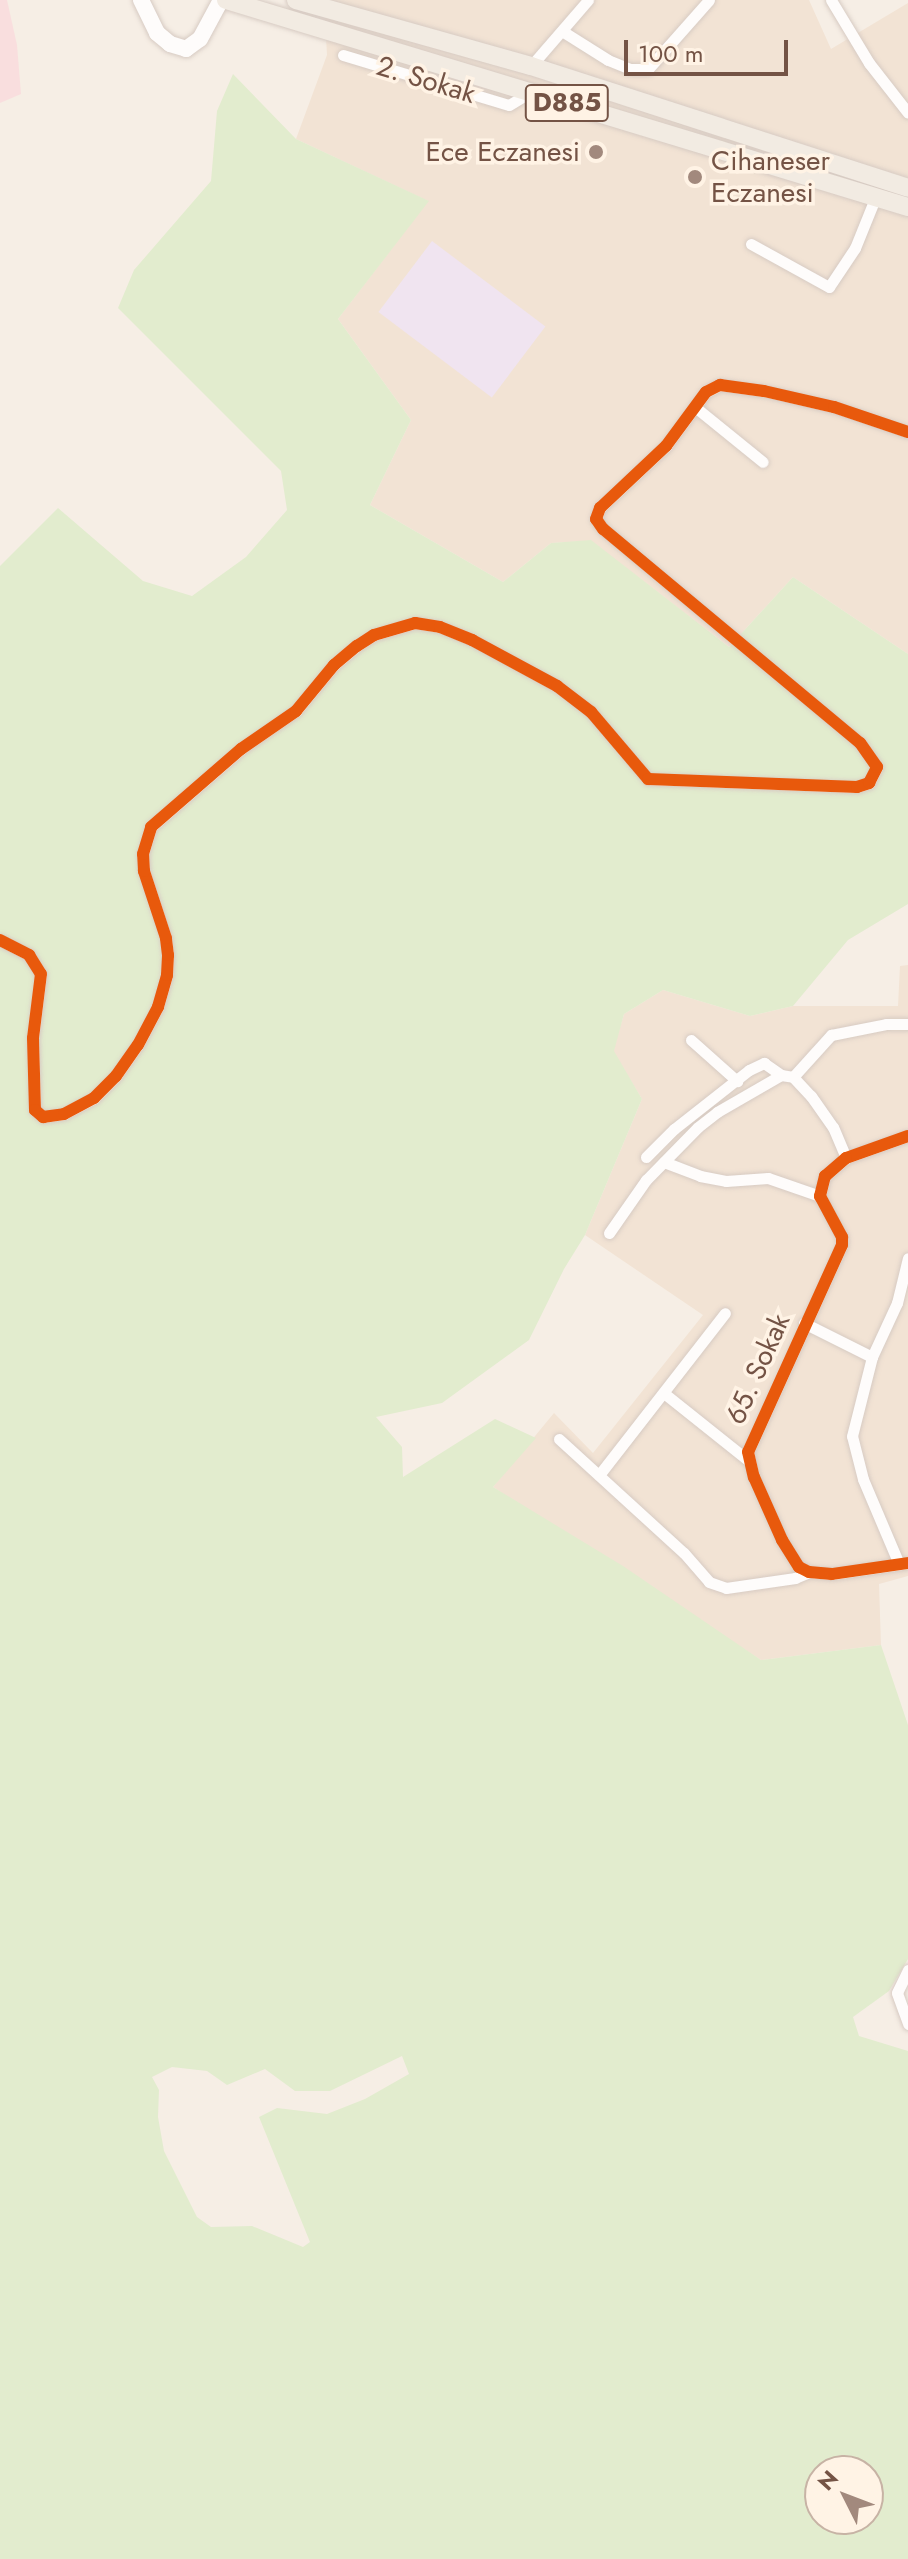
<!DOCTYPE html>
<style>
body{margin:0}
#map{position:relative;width:908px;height:2559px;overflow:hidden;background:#f6eee5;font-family:Jost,sans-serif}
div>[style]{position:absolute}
.residential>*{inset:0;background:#f2e3d4}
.education>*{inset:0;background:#f0e4f0;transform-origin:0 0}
.medical>*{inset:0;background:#f9dede}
.green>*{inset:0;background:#e2ecce}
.roads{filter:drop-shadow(0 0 2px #d7cbc3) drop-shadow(0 0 2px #d7cbc3)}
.street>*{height:11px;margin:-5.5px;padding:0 5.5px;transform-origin:5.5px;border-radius:5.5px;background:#fefcfb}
.secondary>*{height:16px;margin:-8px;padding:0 8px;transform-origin:8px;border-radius:8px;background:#fefcfb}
.primary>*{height:18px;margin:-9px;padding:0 9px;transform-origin:9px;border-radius:9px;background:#f2ebe2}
.cycleway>*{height:12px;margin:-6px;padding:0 6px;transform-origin:6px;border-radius:6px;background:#e8590c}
.dots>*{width:22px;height:22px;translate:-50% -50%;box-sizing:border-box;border:4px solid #fff3e5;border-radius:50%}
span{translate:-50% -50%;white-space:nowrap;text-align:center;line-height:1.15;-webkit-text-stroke:7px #fff3e5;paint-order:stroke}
.shield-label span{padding:2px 6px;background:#fff3e5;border:2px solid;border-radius:6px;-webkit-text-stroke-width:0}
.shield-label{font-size:26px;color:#745345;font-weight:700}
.street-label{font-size:28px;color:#745345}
.poi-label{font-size:28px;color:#745345}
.right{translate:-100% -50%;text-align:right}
.left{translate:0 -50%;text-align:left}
.north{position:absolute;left:804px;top:2455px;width:80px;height:80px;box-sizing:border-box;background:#fff3e5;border:2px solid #c7b3a5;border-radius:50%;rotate:312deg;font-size:22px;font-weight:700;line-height:32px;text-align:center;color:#745345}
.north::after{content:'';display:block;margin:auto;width:28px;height:36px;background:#a2897d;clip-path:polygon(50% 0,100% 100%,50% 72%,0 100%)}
.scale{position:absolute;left:624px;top:40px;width:164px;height:36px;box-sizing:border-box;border:4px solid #745345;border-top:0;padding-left:10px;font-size:24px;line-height:28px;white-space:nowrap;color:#745345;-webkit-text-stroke:6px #fff3e5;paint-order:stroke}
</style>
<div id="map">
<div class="residential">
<div style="clip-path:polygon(324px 0,809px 0,831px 49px,908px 3px,908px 654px,793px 577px,729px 647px,591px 541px,551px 543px,503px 582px,370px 505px,411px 420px,338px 319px,428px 201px,296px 139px,327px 55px)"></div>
<div style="clip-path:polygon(908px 965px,908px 1576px,879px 1584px,881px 1645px,761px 1660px,493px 1487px,554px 1413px,593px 1453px,703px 1315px,585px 1235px,642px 1099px,613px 1051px,624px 1014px,663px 990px,750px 1016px,793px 1006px,898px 1006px,900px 966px)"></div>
</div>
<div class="education">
<div style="left:432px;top:241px;width:142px;height:89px;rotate:37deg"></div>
</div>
<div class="medical">
<div style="clip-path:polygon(0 0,7px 0,17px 45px,21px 94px,0 103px)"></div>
</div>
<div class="green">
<div style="clip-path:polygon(evenodd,233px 74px,296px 139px,429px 201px,338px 319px,411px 420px,370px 505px,503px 582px,551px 543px,591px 540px,729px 647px,793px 577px,908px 654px,908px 904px,848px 940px,793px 1006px,750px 1016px,663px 990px,624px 1014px,614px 1051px,642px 1099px,585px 1235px,564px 1269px,529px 1340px,442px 1403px,376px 1417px,402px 1447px,403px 1477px,495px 1419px,536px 1438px,493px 1487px,623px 1566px,761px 1660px,881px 1645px,908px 1725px,908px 1959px,889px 1991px,853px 2017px,859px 2036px,908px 2051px,908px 2559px,0 2559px,0 566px,58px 508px,143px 581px,192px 596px,246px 557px,287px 510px,281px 471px,118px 308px,134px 270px,211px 181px,217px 111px,233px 74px,402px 2056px,409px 2074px,365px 2099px,327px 2114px,277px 2108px,259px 2117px,310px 2242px,303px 2247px,252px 2226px,211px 2227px,197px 2217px,164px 2151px,158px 2117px,159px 2090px,152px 2077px,172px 2067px,207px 2071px,227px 2085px,265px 2069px,295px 2091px,330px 2091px,402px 2056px,233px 74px,820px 2471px,868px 2471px,868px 2519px,820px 2519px,820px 2471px)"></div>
</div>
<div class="roads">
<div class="street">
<div style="left:831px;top:0;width:74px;rotate:58.9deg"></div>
<div style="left:869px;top:63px;width:63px;rotate:52deg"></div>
<div style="left:562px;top:31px;width:54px;rotate:32.2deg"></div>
<div style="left:608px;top:60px;width:24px;rotate:22deg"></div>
<div style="left:630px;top:69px;width:18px"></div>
<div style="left:648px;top:69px;width:92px;rotate:-48.5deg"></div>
<div style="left:343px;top:55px;width:173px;rotate:16.8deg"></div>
<div style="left:509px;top:105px;width:26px;rotate:-31deg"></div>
<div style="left:531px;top:66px;width:87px;rotate:-49.2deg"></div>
<div style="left:751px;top:244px;width:89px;rotate:28.9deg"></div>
<div style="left:829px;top:287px;width:47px;rotate:-56.3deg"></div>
<div style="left:855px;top:248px;width:56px;rotate:-68deg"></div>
<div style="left:695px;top:407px;width:87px;rotate:39deg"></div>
<div style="left:0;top:940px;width:33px;rotate:27deg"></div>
<div style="left:29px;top:955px;width:22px;rotate:58deg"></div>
<div style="left:41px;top:974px;width:64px;rotate:97.1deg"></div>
<div style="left:33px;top:1038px;width:72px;rotate:88.4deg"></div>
<div style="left:35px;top:1110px;width:11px;rotate:41deg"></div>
<div style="left:43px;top:1117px;width:21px;rotate:-8deg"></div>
<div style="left:64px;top:1114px;width:34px;rotate:-28deg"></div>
<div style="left:94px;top:1098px;width:31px;rotate:-45deg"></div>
<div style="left:116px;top:1076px;width:38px;rotate:-55deg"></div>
<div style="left:138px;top:1045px;width:43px;rotate:-62.2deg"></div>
<div style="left:158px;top:1007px;width:33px;rotate:-74deg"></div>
<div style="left:167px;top:975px;width:20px;rotate:-87deg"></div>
<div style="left:168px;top:955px;width:17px;rotate:-97deg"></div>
<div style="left:166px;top:938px;width:71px;rotate:-108.2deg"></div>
<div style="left:144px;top:871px;width:17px;rotate:-93deg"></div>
<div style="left:143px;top:854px;width:28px;rotate:-73deg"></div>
<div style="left:151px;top:827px;width:119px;rotate:-40.9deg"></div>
<div style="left:241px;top:749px;width:67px;rotate:-34.6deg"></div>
<div style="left:296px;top:711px;width:60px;rotate:-50.4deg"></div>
<div style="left:334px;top:665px;width:30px;rotate:-40deg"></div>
<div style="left:357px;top:646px;width:20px;rotate:-33deg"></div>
<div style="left:374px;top:635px;width:43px;rotate:-16.3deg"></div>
<div style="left:415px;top:623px;width:25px;rotate:9deg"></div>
<div style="left:440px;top:627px;width:35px;rotate:22deg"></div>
<div style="left:472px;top:640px;width:97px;rotate:28.4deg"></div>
<div style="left:557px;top:686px;width:43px;rotate:37.4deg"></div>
<div style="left:591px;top:712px;width:88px;rotate:49.6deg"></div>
<div style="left:648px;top:779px;width:209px;rotate:2.2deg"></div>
<div style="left:857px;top:787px;width:13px;rotate:-18deg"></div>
<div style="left:869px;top:783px;width:18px;rotate:-63deg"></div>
<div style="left:877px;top:767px;width:29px;rotate:-125deg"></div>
<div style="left:860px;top:743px;width:334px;rotate:-140.2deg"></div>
<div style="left:603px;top:529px;width:12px;rotate:-125deg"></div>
<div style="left:596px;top:519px;width:12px;rotate:-70deg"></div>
<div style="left:600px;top:508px;width:91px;rotate:-43.2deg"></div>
<div style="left:666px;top:446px;width:67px;rotate:-53.5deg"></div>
<div style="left:706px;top:392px;width:16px;rotate:-27deg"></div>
<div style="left:720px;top:385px;width:44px;rotate:7.8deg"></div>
<div style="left:764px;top:391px;width:72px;rotate:12.9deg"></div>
<div style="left:834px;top:407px;width:78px;rotate:18.7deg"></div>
<div style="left:691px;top:1040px;width:62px;rotate:41.7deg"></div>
<div style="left:793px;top:1077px;width:57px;rotate:-47.9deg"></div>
<div style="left:831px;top:1035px;width:56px;rotate:-11.3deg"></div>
<div style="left:886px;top:1024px;width:22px"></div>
<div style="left:908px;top:1136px;width:66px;rotate:160.5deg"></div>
<div style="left:846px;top:1158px;width:28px;rotate:139deg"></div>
<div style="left:825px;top:1176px;width:21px;rotate:104deg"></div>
<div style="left:820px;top:1196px;width:47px;rotate:61.8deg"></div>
<div style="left:842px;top:1237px;width:8px;rotate:90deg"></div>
<div style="left:842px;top:1245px;width:227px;rotate:114.4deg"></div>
<div style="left:748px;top:1452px;width:26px;rotate:77deg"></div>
<div style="left:754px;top:1477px;width:69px;rotate:66deg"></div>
<div style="left:782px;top:1540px;width:32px;rotate:58deg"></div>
<div style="left:799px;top:1567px;width:11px;rotate:27deg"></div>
<div style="left:809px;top:1572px;width:23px;rotate:5deg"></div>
<div style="left:832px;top:1574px;width:77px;rotate:-8.2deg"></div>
<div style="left:646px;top:1157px;width:40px;rotate:-45deg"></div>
<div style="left:674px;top:1129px;width:95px;rotate:-38.2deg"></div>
<div style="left:749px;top:1070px;width:17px;rotate:-25deg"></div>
<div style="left:764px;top:1063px;width:21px;rotate:35deg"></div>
<div style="left:664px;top:1162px;width:39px;rotate:21deg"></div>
<div style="left:700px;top:1176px;width:26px;rotate:11deg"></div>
<div style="left:726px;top:1181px;width:42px;rotate:-4.1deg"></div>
<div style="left:768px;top:1178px;width:55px;rotate:19.1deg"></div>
<div style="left:609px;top:1233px;width:65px;rotate:-55.1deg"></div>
<div style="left:646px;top:1180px;width:74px;rotate:-45.5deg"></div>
<div style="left:698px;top:1127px;width:24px;rotate:-38deg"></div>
<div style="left:717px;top:1112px;width:74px;rotate:-30deg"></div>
<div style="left:781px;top:1075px;width:12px;rotate:9deg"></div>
<div style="left:793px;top:1077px;width:26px;rotate:47deg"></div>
<div style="left:811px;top:1096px;width:38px;rotate:55deg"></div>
<div style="left:833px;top:1127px;width:34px;rotate:67deg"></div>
<div style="left:804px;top:1323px;width:76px;rotate:26.6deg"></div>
<div style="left:665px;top:1394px;width:107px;rotate:38.6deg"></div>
<div style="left:559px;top:1439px;width:169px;rotate:42.4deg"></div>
<div style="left:684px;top:1553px;width:38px;rotate:49deg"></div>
<div style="left:709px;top:1582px;width:18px;rotate:19deg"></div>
<div style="left:726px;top:1588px;width:70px;rotate:-8.2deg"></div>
<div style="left:795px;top:1578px;width:15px;rotate:-23deg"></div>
<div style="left:599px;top:1475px;width:205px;rotate:-52.1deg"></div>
<div style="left:899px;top:1564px;width:92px;rotate:-113deg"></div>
<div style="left:863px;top:1479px;width:44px;rotate:-104.3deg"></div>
<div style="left:852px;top:1436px;width:81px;rotate:-75.8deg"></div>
<div style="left:872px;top:1357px;width:60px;rotate:-65.2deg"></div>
<div style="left:897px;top:1303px;width:46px;rotate:-76.3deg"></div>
<div style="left:908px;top:1970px;width:25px;rotate:116deg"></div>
<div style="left:897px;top:1993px;width:33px;rotate:70deg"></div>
</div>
<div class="secondary">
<div style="left:141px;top:0;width:37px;rotate:64deg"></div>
<div style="left:157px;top:33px;width:17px;rotate:40deg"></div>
<div style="left:170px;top:44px;width:17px;rotate:17deg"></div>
<div style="left:186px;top:49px;width:17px;rotate:-36deg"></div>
<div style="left:200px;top:39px;width:44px;rotate:-61.7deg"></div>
</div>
<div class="primary">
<div style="left:226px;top:0;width:713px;rotate:16.88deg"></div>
<div style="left:296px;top:0;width:244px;rotate:15.7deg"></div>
<div style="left:531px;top:66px;width:396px;rotate:17.9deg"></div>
</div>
</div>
<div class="cycleway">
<div style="left:0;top:940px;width:33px;rotate:27deg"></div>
<div style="left:29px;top:955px;width:22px;rotate:58deg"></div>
<div style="left:41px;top:974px;width:64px;rotate:97.1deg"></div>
<div style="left:33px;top:1038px;width:72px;rotate:88.4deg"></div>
<div style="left:35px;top:1110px;width:11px;rotate:41deg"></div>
<div style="left:43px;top:1117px;width:21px;rotate:-8deg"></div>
<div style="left:64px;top:1114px;width:34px;rotate:-28deg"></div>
<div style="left:94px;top:1098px;width:31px;rotate:-45deg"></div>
<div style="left:116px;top:1076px;width:38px;rotate:-55deg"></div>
<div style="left:138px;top:1045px;width:43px;rotate:-62.2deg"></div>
<div style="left:158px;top:1007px;width:33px;rotate:-74deg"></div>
<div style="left:167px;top:975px;width:20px;rotate:-87deg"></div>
<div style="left:168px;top:955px;width:17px;rotate:-97deg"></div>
<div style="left:166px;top:938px;width:71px;rotate:-108.2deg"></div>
<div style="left:144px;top:871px;width:17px;rotate:-93deg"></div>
<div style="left:143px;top:854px;width:28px;rotate:-73deg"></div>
<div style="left:151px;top:827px;width:119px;rotate:-40.9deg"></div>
<div style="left:241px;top:749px;width:67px;rotate:-34.6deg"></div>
<div style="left:296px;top:711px;width:60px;rotate:-50.4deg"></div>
<div style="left:334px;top:665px;width:30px;rotate:-40deg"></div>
<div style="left:357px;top:646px;width:20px;rotate:-33deg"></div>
<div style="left:374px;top:635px;width:43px;rotate:-16.3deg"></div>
<div style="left:415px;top:623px;width:25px;rotate:9deg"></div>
<div style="left:440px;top:627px;width:35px;rotate:22deg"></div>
<div style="left:472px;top:640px;width:97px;rotate:28.4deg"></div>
<div style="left:557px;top:686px;width:43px;rotate:37.4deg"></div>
<div style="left:591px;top:712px;width:88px;rotate:49.6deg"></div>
<div style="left:648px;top:779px;width:209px;rotate:2.2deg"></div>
<div style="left:857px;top:787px;width:13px;rotate:-18deg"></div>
<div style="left:869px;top:783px;width:18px;rotate:-63deg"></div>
<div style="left:877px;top:767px;width:29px;rotate:-125deg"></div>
<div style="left:860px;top:743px;width:334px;rotate:-140.2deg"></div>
<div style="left:603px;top:529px;width:12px;rotate:-125deg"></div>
<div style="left:596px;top:519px;width:12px;rotate:-70deg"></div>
<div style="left:600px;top:508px;width:91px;rotate:-43.2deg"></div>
<div style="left:666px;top:446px;width:67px;rotate:-53.5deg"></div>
<div style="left:706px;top:392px;width:16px;rotate:-27deg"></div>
<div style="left:720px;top:385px;width:44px;rotate:7.8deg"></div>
<div style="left:764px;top:391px;width:72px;rotate:12.9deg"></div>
<div style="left:834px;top:407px;width:78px;rotate:18.7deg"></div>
<div style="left:908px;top:1136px;width:66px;rotate:160.5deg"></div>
<div style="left:846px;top:1158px;width:28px;rotate:139deg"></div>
<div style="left:825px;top:1176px;width:21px;rotate:104deg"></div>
<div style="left:820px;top:1196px;width:47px;rotate:61.8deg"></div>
<div style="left:842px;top:1237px;width:8px;rotate:90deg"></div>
<div style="left:842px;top:1245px;width:227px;rotate:114.4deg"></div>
<div style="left:748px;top:1452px;width:26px;rotate:77deg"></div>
<div style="left:754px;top:1477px;width:69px;rotate:66deg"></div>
<div style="left:782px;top:1540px;width:32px;rotate:58deg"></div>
<div style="left:799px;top:1567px;width:11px;rotate:27deg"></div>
<div style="left:809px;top:1572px;width:23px;rotate:5deg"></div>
<div style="left:832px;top:1574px;width:77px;rotate:-8.2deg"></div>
</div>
<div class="dots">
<div style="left:596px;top:152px;background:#a2897d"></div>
<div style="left:695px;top:177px;background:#a2897d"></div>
</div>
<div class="shield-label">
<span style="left:567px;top:103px">D885</span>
</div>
<div class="street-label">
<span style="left:426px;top:80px;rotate:17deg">2. Sokak</span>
<span style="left:758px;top:1369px;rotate:-66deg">65. Sokak</span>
</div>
<div class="poi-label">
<span class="right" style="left:580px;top:152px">Ece Eczanesi</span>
<span class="left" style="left:711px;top:177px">Cihaneser<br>Eczanesi</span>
</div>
<div class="north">N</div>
<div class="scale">100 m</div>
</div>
